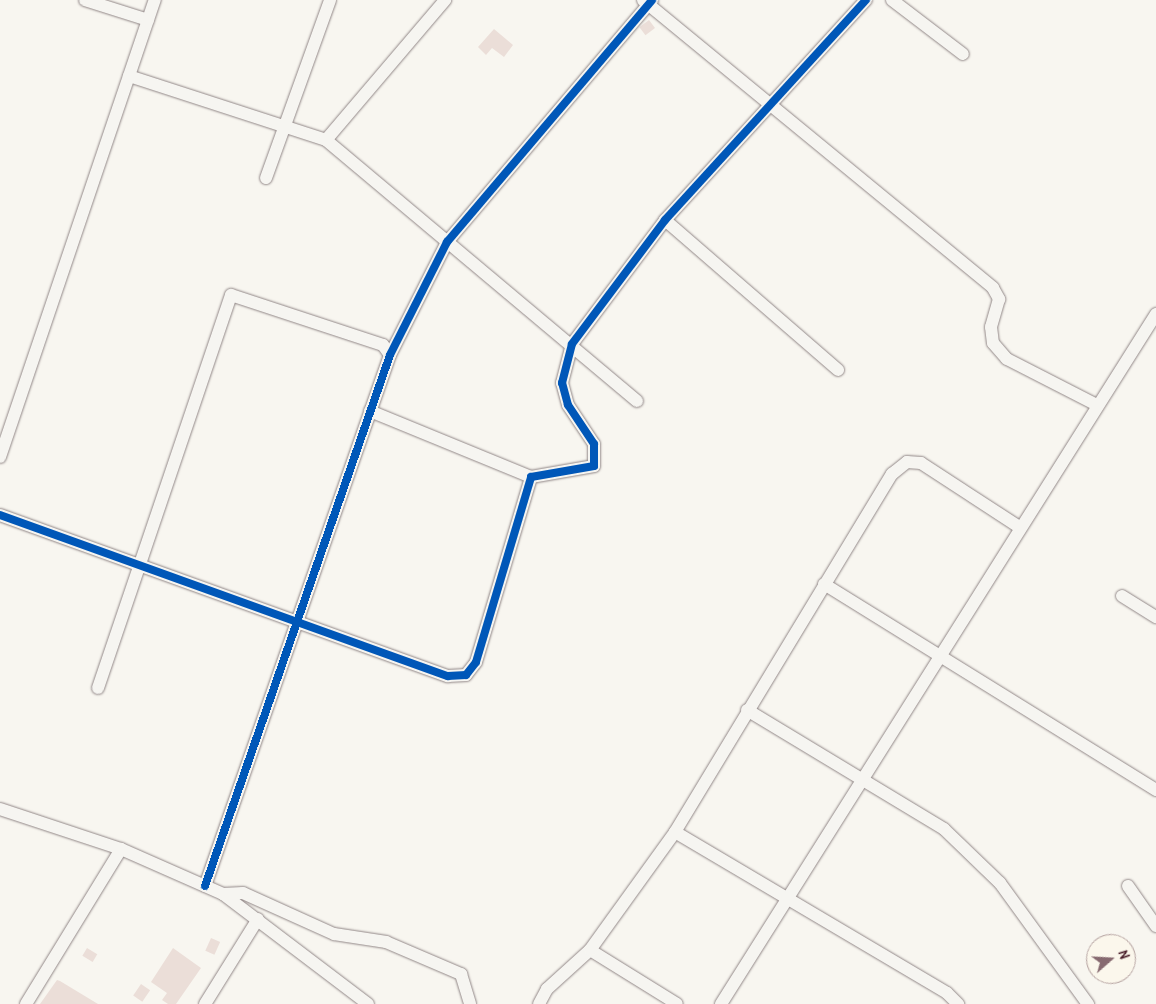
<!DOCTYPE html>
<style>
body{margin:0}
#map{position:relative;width:1156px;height:1004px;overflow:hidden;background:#f8f6f0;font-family:"Patrick Hand",sans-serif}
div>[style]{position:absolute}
.building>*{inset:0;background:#ebded8;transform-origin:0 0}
.roads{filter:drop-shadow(0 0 1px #918787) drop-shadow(0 0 1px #918787)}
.minor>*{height:12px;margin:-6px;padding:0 6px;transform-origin:6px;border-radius:6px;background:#f6f5f1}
.cycleway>*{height:8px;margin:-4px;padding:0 4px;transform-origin:4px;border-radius:4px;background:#0057b8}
span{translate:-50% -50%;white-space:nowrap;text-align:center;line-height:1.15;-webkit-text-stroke:4px #fbf7ec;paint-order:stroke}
.north{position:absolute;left:1086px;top:934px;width:50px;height:50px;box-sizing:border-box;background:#fbf7ec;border:1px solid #b4a19f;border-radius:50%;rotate:71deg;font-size:14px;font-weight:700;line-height:20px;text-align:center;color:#4a1f2b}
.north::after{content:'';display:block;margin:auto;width:18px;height:22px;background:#876a70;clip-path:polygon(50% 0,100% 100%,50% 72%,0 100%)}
</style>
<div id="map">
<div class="building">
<div style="left:649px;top:20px;width:10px;height:12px;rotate:53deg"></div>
<div style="clip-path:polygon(494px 29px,513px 45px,504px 57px,492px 48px,486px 55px,478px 47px)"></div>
<div style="left:211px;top:938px;width:10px;height:14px;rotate:24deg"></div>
<div style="left:87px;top:948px;width:12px;height:9px;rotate:31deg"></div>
<div style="clip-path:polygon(173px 948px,201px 968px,176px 1004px,168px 1004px,162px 1000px,167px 993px,151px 982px)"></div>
<div style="clip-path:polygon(57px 980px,60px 981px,98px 1004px,40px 1004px)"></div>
<div style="left:141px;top:984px;width:11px;height:14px;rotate:34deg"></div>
</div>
<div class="roads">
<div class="minor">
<div style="left:85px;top:0;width:66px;rotate:17.6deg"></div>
<div style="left:643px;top:0;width:453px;rotate:39.4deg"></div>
<div style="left:993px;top:288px;width:13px;rotate:61deg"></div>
<div style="left:999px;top:299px;width:29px;rotate:106deg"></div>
<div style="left:991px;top:327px;width:16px;rotate:83deg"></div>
<div style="left:993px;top:343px;width:21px;rotate:49deg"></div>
<div style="left:1007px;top:359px;width:101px;rotate:27.1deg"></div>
<div style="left:892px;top:0;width:89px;rotate:37.3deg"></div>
<div style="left:129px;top:76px;width:207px;rotate:18deg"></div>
<div style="left:326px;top:140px;width:406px;rotate:40deg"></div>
<div style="left:326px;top:140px;width:184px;rotate:-49.6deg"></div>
<div style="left:266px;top:178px;width:189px;rotate:-70.2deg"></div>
<div style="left:665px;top:220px;width:229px;rotate:40.9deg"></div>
<div style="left:370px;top:411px;width:174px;rotate:22.3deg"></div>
<div style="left:0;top:457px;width:483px;rotate:-71.3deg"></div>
<div style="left:0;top:515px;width:476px;rotate:19.8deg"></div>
<div style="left:448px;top:676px;width:18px;rotate:-3deg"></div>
<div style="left:466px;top:675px;width:16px;rotate:-52deg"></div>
<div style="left:476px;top:662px;width:193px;rotate:-73.4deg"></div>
<div style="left:531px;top:477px;width:64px;rotate:-9.9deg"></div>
<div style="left:594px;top:466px;width:22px;rotate:-90deg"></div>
<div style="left:594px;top:444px;width:47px;rotate:-123.7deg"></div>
<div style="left:568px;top:405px;width:23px;rotate:-105deg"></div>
<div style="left:562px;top:383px;width:40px;rotate:-75.6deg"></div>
<div style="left:572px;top:344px;width:155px;rotate:-53.1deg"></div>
<div style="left:665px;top:220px;width:298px;rotate:-47.6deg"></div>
<div style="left:824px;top:584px;width:391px;rotate:31.8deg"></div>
<div style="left:1122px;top:596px;width:40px;rotate:32deg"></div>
<div style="left:98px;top:688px;width:415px;rotate:-71.3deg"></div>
<div style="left:231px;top:295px;width:160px;rotate:18.2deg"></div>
<div style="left:383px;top:345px;width:12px;rotate:55deg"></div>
<div style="left:747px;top:710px;width:230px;rotate:31.1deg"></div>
<div style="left:944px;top:829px;width:78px;rotate:44deg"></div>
<div style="left:1000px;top:883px;width:150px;rotate:54deg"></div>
<div style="left:0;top:809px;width:127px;rotate:18.3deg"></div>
<div style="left:121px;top:849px;width:111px;rotate:23.8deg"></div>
<div style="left:223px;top:894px;width:182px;rotate:37.2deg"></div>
<div style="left:675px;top:832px;width:316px;rotate:30.6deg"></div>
<div style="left:947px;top:993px;width:16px;rotate:45deg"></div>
<div style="left:205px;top:886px;width:562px;rotate:-70.79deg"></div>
<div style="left:390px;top:355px;width:127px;rotate:-63.2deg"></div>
<div style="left:447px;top:242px;width:317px;rotate:-49.7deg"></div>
<div style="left:1128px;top:886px;width:49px;rotate:55deg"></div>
<div style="left:223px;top:894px;width:20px;rotate:-3deg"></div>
<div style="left:243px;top:893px;width:100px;rotate:24.3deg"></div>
<div style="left:334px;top:934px;width:53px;rotate:8.7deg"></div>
<div style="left:386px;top:942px;width:82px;rotate:23.1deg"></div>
<div style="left:461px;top:974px;width:31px;rotate:73deg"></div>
<div style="left:590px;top:950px;width:102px;rotate:31.8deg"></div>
<div style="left:26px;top:1004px;width:182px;rotate:-58.5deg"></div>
<div style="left:205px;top:1004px;width:100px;rotate:-58.1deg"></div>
<div style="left:539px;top:1004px;width:17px;rotate:-62deg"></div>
<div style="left:547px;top:989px;width:58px;rotate:-42.2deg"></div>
<div style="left:590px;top:950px;width:145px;rotate:-54.2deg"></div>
<div style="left:675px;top:832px;width:419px;rotate:-58.8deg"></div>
<div style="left:892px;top:474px;width:19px;rotate:-39deg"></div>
<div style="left:907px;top:462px;width:14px;rotate:4deg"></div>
<div style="left:921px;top:463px;width:117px;rotate:33.1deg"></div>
<div style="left:721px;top:1004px;width:816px;rotate:-57.77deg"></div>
</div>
</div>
<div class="cycleway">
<div style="left:0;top:515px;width:476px;rotate:19.8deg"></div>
<div style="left:448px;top:676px;width:18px;rotate:-3deg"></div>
<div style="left:466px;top:675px;width:16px;rotate:-52deg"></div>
<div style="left:476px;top:662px;width:193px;rotate:-73.4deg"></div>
<div style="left:531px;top:477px;width:64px;rotate:-9.9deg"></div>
<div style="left:594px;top:466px;width:22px;rotate:-90deg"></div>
<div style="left:594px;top:444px;width:47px;rotate:-123.7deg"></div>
<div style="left:568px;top:405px;width:23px;rotate:-105deg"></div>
<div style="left:562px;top:383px;width:40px;rotate:-75.6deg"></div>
<div style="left:572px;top:344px;width:155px;rotate:-53.1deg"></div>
<div style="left:665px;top:220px;width:298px;rotate:-47.6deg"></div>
<div style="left:205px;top:886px;width:562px;rotate:-70.79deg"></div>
<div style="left:390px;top:355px;width:127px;rotate:-63.2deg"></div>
<div style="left:447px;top:242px;width:317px;rotate:-49.7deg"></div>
</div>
<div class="north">N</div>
</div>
